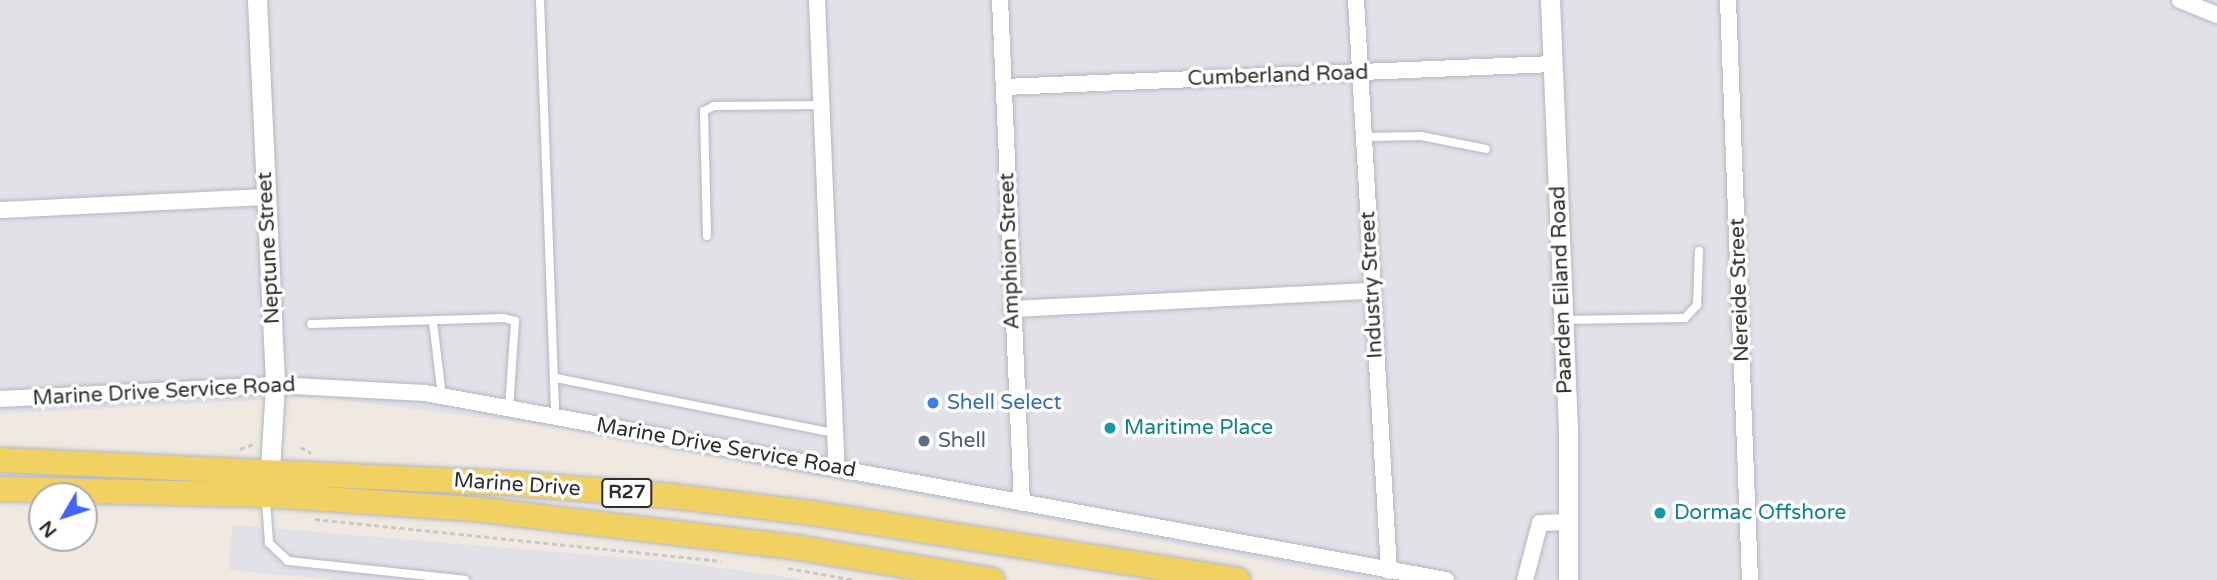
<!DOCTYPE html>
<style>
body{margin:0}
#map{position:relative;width:2217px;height:580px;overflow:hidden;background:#efe9e1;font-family:"Varela Round",sans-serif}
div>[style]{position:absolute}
.industrial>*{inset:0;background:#e3e1e8}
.path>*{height:2.5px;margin-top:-1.25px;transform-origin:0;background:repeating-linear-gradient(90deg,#c9c9c9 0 5px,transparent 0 8.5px)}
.roads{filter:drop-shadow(0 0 2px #b4b7c1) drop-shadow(0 0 2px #b4b7c1)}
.service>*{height:8px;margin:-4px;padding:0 4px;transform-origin:4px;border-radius:4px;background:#fff}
.minor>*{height:16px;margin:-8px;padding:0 8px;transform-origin:8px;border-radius:8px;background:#fff}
.tertiary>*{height:19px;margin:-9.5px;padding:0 9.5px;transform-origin:9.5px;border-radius:9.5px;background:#fff}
.primary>*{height:24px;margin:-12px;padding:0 12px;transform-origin:12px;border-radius:12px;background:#f2d163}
.dots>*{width:19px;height:19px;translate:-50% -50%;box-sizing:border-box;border:4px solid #fff;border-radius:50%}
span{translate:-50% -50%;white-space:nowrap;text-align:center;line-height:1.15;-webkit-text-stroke:7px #fff;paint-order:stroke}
.shield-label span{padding:2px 5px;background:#fff;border:2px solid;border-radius:5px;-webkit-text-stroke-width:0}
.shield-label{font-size:19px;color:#2e2e2e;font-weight:700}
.street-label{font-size:21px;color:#2e2e2e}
.shop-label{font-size:21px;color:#366cbe}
.left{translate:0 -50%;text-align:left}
.culture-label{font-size:21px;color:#0d838f}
.service-label{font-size:21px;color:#4e5e75}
.north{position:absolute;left:28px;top:482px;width:70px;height:70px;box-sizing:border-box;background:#fff;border:2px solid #ababab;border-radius:50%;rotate:231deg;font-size:19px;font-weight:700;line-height:28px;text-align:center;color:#2e2e2e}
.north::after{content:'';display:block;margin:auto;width:24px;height:32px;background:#4264fb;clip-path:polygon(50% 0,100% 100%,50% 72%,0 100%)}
</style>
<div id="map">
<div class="industrial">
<div style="clip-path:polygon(0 0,2217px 0,2217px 580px,1363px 580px,549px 426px,318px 397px,0 414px)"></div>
<div style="clip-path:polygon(232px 525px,676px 562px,809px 580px,338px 580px,229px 570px)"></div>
</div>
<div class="path">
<div style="left:301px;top:447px;width:12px;rotate:31deg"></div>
<div style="left:240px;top:449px;width:14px;rotate:-21deg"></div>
<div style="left:315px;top:519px;width:409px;rotate:5.9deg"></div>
<div style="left:788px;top:568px;width:68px;rotate:10.2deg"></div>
</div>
<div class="roads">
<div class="service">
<div style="left:540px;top:0;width:416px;rotate:87.9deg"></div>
<div style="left:1364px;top:137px;width:57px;rotate:-1deg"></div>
<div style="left:1421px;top:136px;width:66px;rotate:11.3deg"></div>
<div style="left:707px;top:236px;width:125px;rotate:-91.4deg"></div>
<div style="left:704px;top:111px;width:11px;rotate:-27deg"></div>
<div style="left:714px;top:106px;width:107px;rotate:-0.5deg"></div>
<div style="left:1564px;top:320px;width:121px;rotate:-0.9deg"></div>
<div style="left:1685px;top:318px;width:18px;rotate:-47deg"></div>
<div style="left:1697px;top:305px;width:54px;rotate:-87.9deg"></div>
<div style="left:433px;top:322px;width:75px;rotate:83.1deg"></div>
<div style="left:311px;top:324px;width:193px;rotate:-1.8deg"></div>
<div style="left:504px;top:318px;width:11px;rotate:15deg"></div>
<div style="left:515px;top:321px;width:87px;rotate:93.9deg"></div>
<div style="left:556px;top:378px;width:284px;rotate:11.2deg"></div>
<div style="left:266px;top:499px;width:44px;rotate:86.1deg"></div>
<div style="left:269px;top:543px;width:26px;rotate:43deg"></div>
<div style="left:288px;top:561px;width:178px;rotate:6.1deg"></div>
</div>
<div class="minor">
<div style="left:817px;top:0;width:468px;rotate:87.6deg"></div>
<div style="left:1000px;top:0;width:503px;rotate:87.5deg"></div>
<div style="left:1356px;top:0;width:572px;rotate:86.69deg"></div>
<div style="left:1728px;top:0;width:580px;rotate:87.83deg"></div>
<div style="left:2180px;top:0;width:40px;rotate:22deg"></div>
<div style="left:1004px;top:87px;width:548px;rotate:-2.4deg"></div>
<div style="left:0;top:210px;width:267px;rotate:-2.8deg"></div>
<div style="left:1012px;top:309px;width:360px;rotate:-2.9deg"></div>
<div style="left:0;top:399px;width:275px;rotate:-2.9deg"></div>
<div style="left:275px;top:385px;width:150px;rotate:3.1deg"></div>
<div style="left:425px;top:393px;width:1038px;rotate:10.38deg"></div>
<div style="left:1525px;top:580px;width:59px;rotate:-75.3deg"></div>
<div style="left:1540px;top:523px;width:28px;rotate:-2deg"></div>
</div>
<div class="tertiary">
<div style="left:257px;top:0;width:385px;rotate:87.3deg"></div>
<div style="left:275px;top:385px;width:100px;rotate:93.4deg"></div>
<div style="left:1550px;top:0;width:430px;rotate:87.6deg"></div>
<div style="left:1568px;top:430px;width:150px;rotate:90deg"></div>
</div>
<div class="primary">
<div style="left:0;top:460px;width:507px;rotate:2.6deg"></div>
<div style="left:506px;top:483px;width:166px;rotate:4.5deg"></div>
<div style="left:671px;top:496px;width:142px;rotate:6.9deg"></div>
<div style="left:812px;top:513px;width:431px;rotate:8.9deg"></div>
<div style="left:0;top:489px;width:267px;rotate:1.3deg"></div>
<div style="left:267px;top:495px;width:208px;rotate:3.9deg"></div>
<div style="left:475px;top:509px;width:327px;rotate:6.8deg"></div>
<div style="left:800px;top:548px;width:195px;rotate:9.5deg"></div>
</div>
</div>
<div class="dots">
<div style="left:933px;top:403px;background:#3f7fe0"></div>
<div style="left:1110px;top:428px;background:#0f9aa8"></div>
<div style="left:924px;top:441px;background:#5c6f8a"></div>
<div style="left:1660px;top:513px;background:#0f9aa8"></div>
</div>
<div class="shield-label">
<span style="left:627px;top:493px">R27</span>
</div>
<div class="street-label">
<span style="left:1278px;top:76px;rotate:-2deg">Cumberland Road</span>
<span style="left:269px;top:248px;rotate:-93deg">Neptune Street</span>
<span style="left:1010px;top:251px;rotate:-92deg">Amphion Street</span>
<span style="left:1372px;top:285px;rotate:-93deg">Industry Street</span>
<span style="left:1562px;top:290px;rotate:-92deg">Paarden Eiland Road</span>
<span style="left:1740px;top:290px;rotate:-92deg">Nereide Street</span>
<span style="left:164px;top:392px;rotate:-3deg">Marine Drive Service Road</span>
<span style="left:726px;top:448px;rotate:10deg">Marine Drive Service Road</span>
<span style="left:517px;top:485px;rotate:4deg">Marine Drive</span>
</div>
<div class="shop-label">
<span class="left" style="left:947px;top:403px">Shell Select</span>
</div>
<div class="culture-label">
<span class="left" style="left:1124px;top:428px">Maritime Place</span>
<span class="left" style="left:1674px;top:513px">Dormac Offshore</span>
</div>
<div class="service-label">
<span class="left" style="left:938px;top:441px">Shell</span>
</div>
<div class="north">N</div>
</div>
